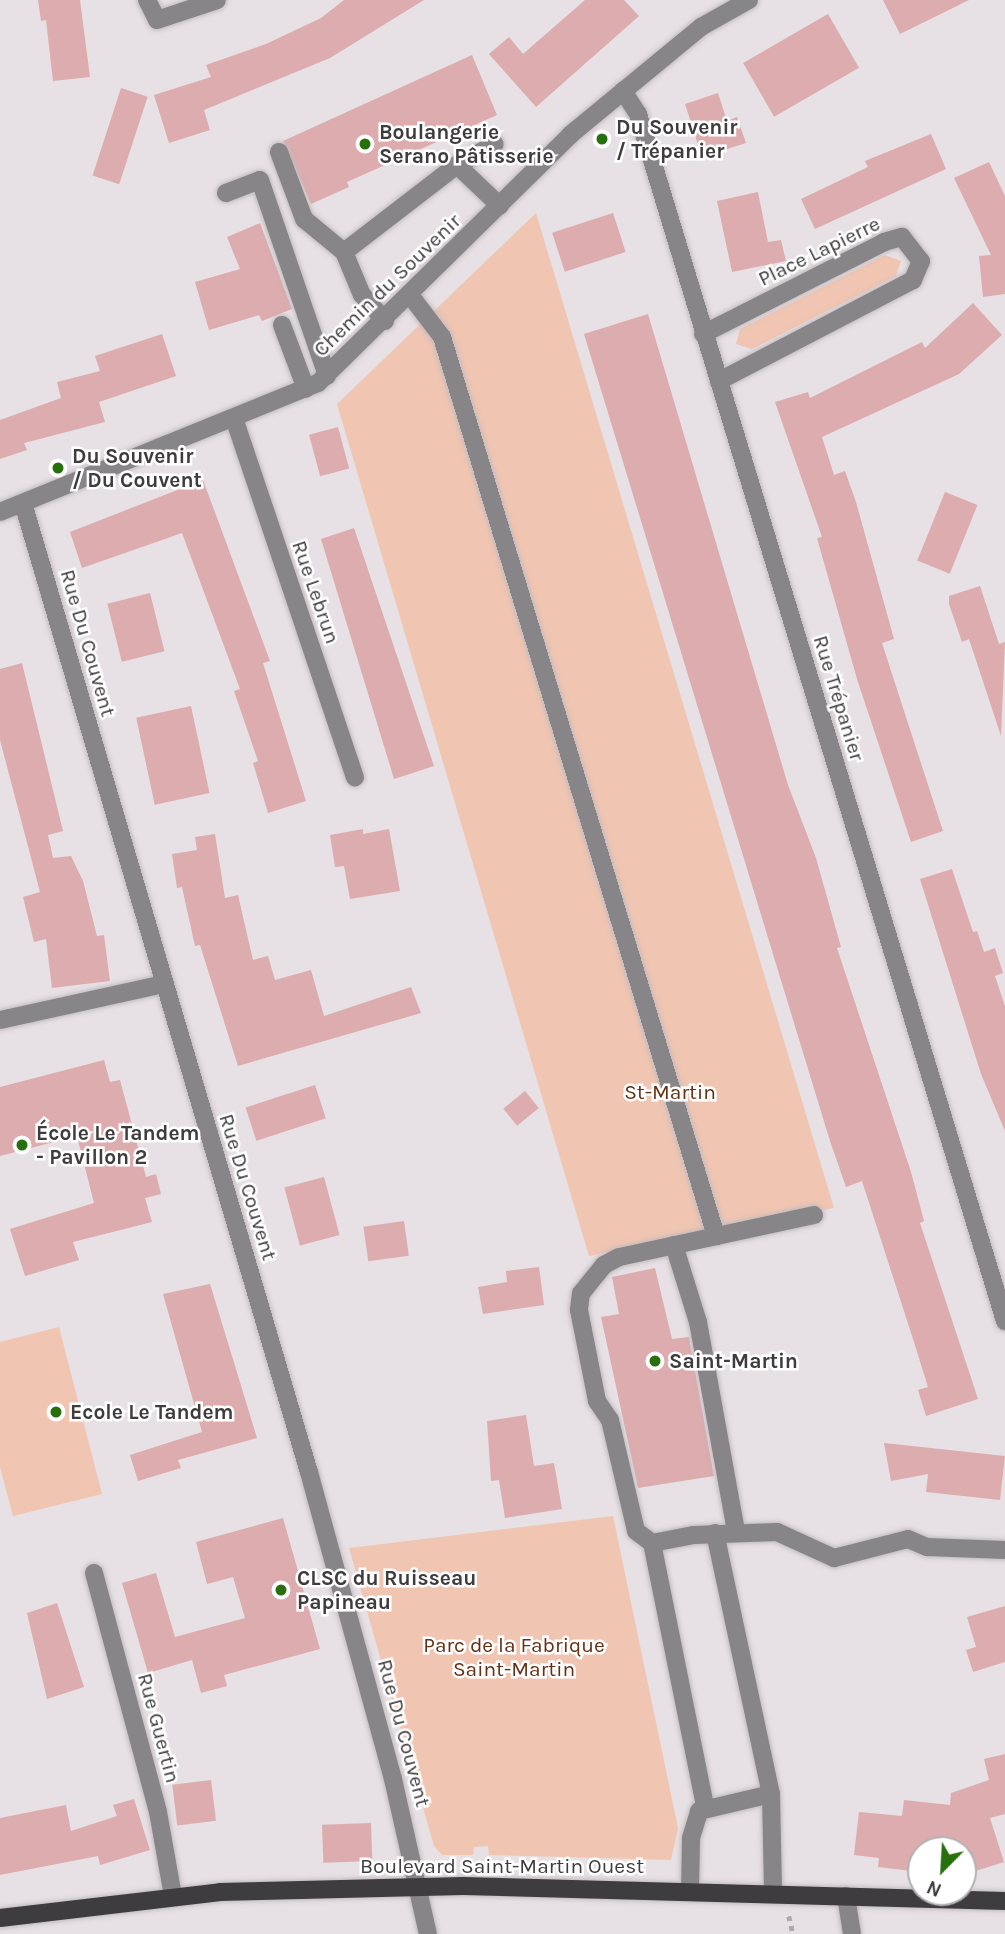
<!DOCTYPE html>
<meta charset="utf-8">
<style>
body{margin:0}
#map{position:relative;width:1005px;height:1934px;overflow:hidden;background:#e7e0e4;font-family:Karla,sans-serif}
div>[style]{position:absolute}
.green>*{inset:0;background:#f0c5b2}
.building>*{inset:0;background:#dcacae;transform-origin:0 0}
.path>*{height:4.5px;margin-top:-2.25px;transform-origin:0;background:repeating-linear-gradient(90deg,#afa9ac 0 5px,transparent 0 10px)}
.roads{filter:drop-shadow(0 0 2px #c2bcbf) drop-shadow(0 0 2px #c2bcbf)}
.minor>*{height:18px;margin:-9px;padding:0 9px;transform-origin:9px;border-radius:9px;background:#878588}
.major>*{height:18px;margin:-9px;padding:0 9px;transform-origin:9px;border-radius:9px;background:#3f3c40}
.dots>*{width:19px;height:19px;translate:-50% -50%;box-sizing:border-box;border:4px solid #fff;border-radius:50%}
span{translate:-50% -50%;white-space:nowrap;text-align:center;line-height:1.15;-webkit-text-stroke:5px #fff;paint-order:stroke}
.poi-label{font-size:21px;color:#3f3c3e;font-weight:700}
.left{translate:0 -50%;text-align:left}
.street-label{font-size:21px;color:#3f3c3e}
.park-label{font-size:21px;color:#652f14}
.north{position:absolute;left:907px;top:1836px;width:70px;height:70px;box-sizing:border-box;background:#fff;border:2px solid #b2b1b2;border-radius:50%;rotate:204deg;font-size:19px;font-weight:700;line-height:28px;text-align:center;color:#3f3c3e}
.north::after{content:'';display:block;margin:auto;width:24px;height:32px;background:#286f0d;clip-path:polygon(50% 0,100% 100%,50% 72%,0 100%)}
</style>
<div id="map">
<div class="green">
<div style="clip-path:polygon(536px 213px,834px 1208px,589px 1256px,337px 404px)"></div>
<div style="clip-path:polygon(885px 255px,901px 261px,896px 276px,752px 349px,736px 344px,740px 329px)"></div>
<div style="clip-path:polygon(59px 1327px,102px 1494px,13px 1516px,0 1467px,0 1342px)"></div>
<div style="clip-path:polygon(613px 1516px,678px 1828px,671px 1860px,489px 1855px,488px 1846px,474px 1847px,473px 1855px,442px 1855px,434px 1846px,349px 1548px)"></div>
</div>
<div class="building">
<div style="clip-path:polygon(38px 0,80px 0,90px 77px,53px 81px,46px 20px,41px 21px)"></div>
<div style="clip-path:polygon(344px 0,424px 0,330px 58px,204px 110px,210px 130px,169px 143px,154px 95px,211px 77px,206px 65px,266px 44px,321px 18px)"></div>
<div style="clip-path:polygon(585px 0,624px 0,639px 16px,536px 107px,489px 54px,509px 37px,523px 54px)"></div>
<div style="clip-path:polygon(883px 0,969px 0,900px 34px)"></div>
<div style="left:828px;top:14px;width:62px;height:98px;rotate:60deg"></div>
<div style="clip-path:polygon(472px 55px,497px 115px,347px 182px,349px 187px,311px 204px,283px 141px)"></div>
<div style="left:121px;top:88px;width:28px;height:92px;rotate:18deg"></div>
<div style="clip-path:polygon(718px 93px,727px 121px,737px 117px,746px 143px,702px 157px,685px 104px)"></div>
<div style="clip-path:polygon(931px 134px,946px 169px,815px 229px,801px 199px,868px 167px,865px 161px)"></div>
<div style="clip-path:polygon(989px 162px,1005px 196px,1005px 294px,983px 297px,979px 256px,991px 255px,954px 178px)"></div>
<div style="clip-path:polygon(758px 192px,768px 242px,781px 240px,786px 261px,732px 272px,717px 201px)"></div>
<div style="left:613px;top:213px;width:41px;height:64px;rotate:72deg"></div>
<div style="clip-path:polygon(260px 223px,292px 309px,262px 321px,259px 315px,209px 330px,195px 282px,240px 269px,227px 237px)"></div>
<div style="clip-path:polygon(973px 303px,1002px 335px,959px 374px,822px 437px,834px 475px,845px 471px,856px 502px,894px 639px,882px 643px,943px 831px,911px 842px,857px 679px,817px 538px,822px 537px,775px 402px,808px 392px,810px 398px,922px 342px,925px 348px)"></div>
<div style="clip-path:polygon(648px 314px,788px 785px,816px 858px,841px 947px,837px 948px,911px 1172px,924px 1221px,920px 1223px,978px 1399px,926px 1416px,918px 1390px,928px 1387px,913px 1339px,862px 1181px,846px 1187px,830px 1141px,584px 334px)"></div>
<div style="clip-path:polygon(162px 334px,176px 376px,99px 402px,105px 422px,24px 443px,27px 450px,0 459px,0 420px,61px 398px,57px 382px,100px 371px,95px 356px)"></div>
<div style="left:338px;top:427px;width:43px;height:30px;rotate:75deg"></div>
<div style="clip-path:polygon(203px 480px,270px 661px,263px 663px,306px 801px,268px 813px,253px 763px,258px 761px,234px 691px,240px 689px,182px 533px,82px 568px,70px 532px)"></div>
<div style="left:945px;top:492px;width:35px;height:74px;rotate:22deg"></div>
<div style="clip-path:polygon(354px 528px,434px 766px,394px 779px,321px 539px)"></div>
<div style="clip-path:polygon(980px 586px,999px 644px,1005px 642px,1001px 736px,969px 639px,962px 642px,949px 604px,949px 596px)"></div>
<div style="left:150px;top:593px;width:60px;height:44px;rotate:76deg"></div>
<div style="clip-path:polygon(22px 663px,63px 831px,48px 835px,53px 858px,71px 856px,83px 881px,97px 936px,104px 935px,110px 981px,52px 988px,46px 939px,34px 942px,23px 897px,40px 892px,0 740px,0 669px)"></div>
<div style="left:191px;top:706px;width:89px;height:56px;rotate:78deg"></div>
<div style="clip-path:polygon(363px 829px,363px 834px,389px 829px,400px 891px,350px 899px,344px 866px,335px 867px,330px 835px)"></div>
<div style="clip-path:polygon(215px 834px,225px 898px,238px 895px,253px 960px,268px 956px,275px 980px,311px 970px,324px 1016px,411px 987px,421px 1013px,238px 1066px,200px 945px,195px 946px,182px 887px,177px 888px,172px 854px,197px 850px,195px 837px)"></div>
<div style="clip-path:polygon(952px 869px,973px 932px,977px 931px,984px 952px,995px 948px,1003px 973px,995px 976px,1005px 1006px,1005px 1131px,981px 1074px,920px 879px)"></div>
<div style="clip-path:polygon(104px 1060px,110px 1082px,120px 1080px,146px 1177px,156px 1174px,161px 1194px,145px 1198px,152px 1222px,73px 1242px,79px 1260px,25px 1276px,10px 1229px,94px 1203px,77px 1136px,0 1156px,0 1087px)"></div>
<div style="left:315px;top:1085px;width:35px;height:73px;rotate:72deg"></div>
<div style="left:525px;top:1091px;width:22px;height:28px;rotate:51deg"></div>
<div style="left:324px;top:1177px;width:60px;height:41px;rotate:75deg"></div>
<div style="left:404px;top:1221px;width:35px;height:41px;rotate:82deg"></div>
<div style="clip-path:polygon(539px 1267px,544px 1305px,483px 1314px,478px 1287px,507px 1282px,506px 1271px)"></div>
<div style="clip-path:polygon(655px 1268px,672px 1339px,689px 1337px,714px 1476px,638px 1488px,601px 1317px,619px 1314px,612px 1277px)"></div>
<div style="clip-path:polygon(210px 1284px,257px 1438px,178px 1460px,181px 1468px,138px 1481px,130px 1455px,202px 1432px,163px 1294px)"></div>
<div style="clip-path:polygon(526px 1415px,534px 1466px,554px 1463px,562px 1509px,505px 1518px,499px 1480px,491px 1481px,487px 1421px)"></div>
<div style="clip-path:polygon(884px 1443px,1005px 1456px,1000px 1500px,926px 1492px,928px 1474px,891px 1481px)"></div>
<div style="clip-path:polygon(283px 1518px,320px 1649px,224px 1675px,227px 1686px,201px 1693px,192px 1660px,148px 1673px,122px 1583px,156px 1573px,175px 1637px,245px 1618px,233px 1577px,207px 1584px,196px 1542px)"></div>
<div style="clip-path:polygon(57px 1603px,84px 1687px,47px 1699px,27px 1613px)"></div>
<div style="clip-path:polygon(1005px 1606px,1005px 1662px,973px 1672px,966px 1650px,976px 1647px,967px 1617px)"></div>
<div style="clip-path:polygon(1005px 1754px,1005px 1814px,990px 1818px,1004px 1862px,963px 1875px,963px 1850px,921px 1850px,912px 1871px,878px 1867px,879px 1858px,854px 1855px,859px 1812px,902px 1816px,904px 1800px,950px 1805px,951px 1793px,989px 1780px,984px 1759px)"></div>
<div style="left:211px;top:1780px;width:41px;height:39px;rotate:83deg"></div>
<div style="clip-path:polygon(134px 1799px,150px 1850px,100px 1865px,98px 1856px,0 1875px,0 1818px,66px 1805px,71px 1831px,117px 1816px,113px 1805px)"></div>
<div style="left:371px;top:1823px;width:38px;height:49px;rotate:88deg"></div>
</div>
<div class="path">
<div style="left:789px;top:1916px;width:18px;rotate:77deg"></div>
</div>
<div class="roads">
<div class="minor">
<div style="left:147px;top:0;width:22px;rotate:63deg"></div>
<div style="left:157px;top:20px;width:63px;rotate:-18.4deg"></div>
<div style="left:623px;top:91px;width:27px;rotate:57deg"></div>
<div style="left:638px;top:114px;width:1262px;rotate:73.09deg"></div>
<div style="left:279px;top:152px;width:72px;rotate:69.5deg"></div>
<div style="left:304px;top:219px;width:52px;rotate:39.5deg"></div>
<div style="left:457px;top:165px;width:43px;rotate:-28.9deg"></div>
<div style="left:226px;top:193px;width:36px;rotate:-21deg"></div>
<div style="left:260px;top:180px;width:207px;rotate:71.1deg"></div>
<div style="left:410px;top:295px;width:53px;rotate:52.7deg"></div>
<div style="left:442px;top:337px;width:940px;rotate:73.05deg"></div>
<div style="left:385px;top:321px;width:35px;rotate:-131deg"></div>
<div style="left:362px;top:295px;width:47px;rotate:-112.7deg"></div>
<div style="left:344px;top:252px;width:143px;rotate:-37.6deg"></div>
<div style="left:457px;top:165px;width:59px;rotate:43.6deg"></div>
<div style="left:282px;top:325px;width:68px;rotate:69.4deg"></div>
<div style="left:703px;top:334px;width:203px;rotate:-26.9deg"></div>
<div style="left:884px;top:242px;width:19px;rotate:-16deg"></div>
<div style="left:902px;top:237px;width:31px;rotate:52deg"></div>
<div style="left:921px;top:261px;width:21px;rotate:113deg"></div>
<div style="left:913px;top:280px;width:219px;rotate:152.5deg"></div>
<div style="left:235px;top:421px;width:376px;rotate:71.4deg"></div>
<div style="left:23px;top:503px;width:1010px;rotate:73.56deg"></div>
<div style="left:309px;top:1472px;width:318px;rotate:74.7deg"></div>
<div style="left:393px;top:1779px;width:159px;rotate:77.3deg"></div>
<div style="left:0;top:512px;width:343px;rotate:-22.1deg"></div>
<div style="left:318px;top:383px;width:354px;rotate:-44.5deg"></div>
<div style="left:570px;top:135px;width:170px;rotate:-39.5deg"></div>
<div style="left:701px;top:27px;width:55px;rotate:-29.4deg"></div>
<div style="left:0;top:1020px;width:168px;rotate:-12.4deg"></div>
<div style="left:814px;top:1215px;width:199px;rotate:167.8deg"></div>
<div style="left:619px;top:1257px;width:17px;rotate:152deg"></div>
<div style="left:604px;top:1265px;width:36px;rotate:129deg"></div>
<div style="left:581px;top:1293px;width:17px;rotate:97deg"></div>
<div style="left:579px;top:1310px;width:93px;rotate:78.8deg"></div>
<div style="left:597px;top:1401px;width:23px;rotate:56deg"></div>
<div style="left:610px;top:1420px;width:114px;rotate:76.8deg"></div>
<div style="left:636px;top:1531px;width:20px;rotate:37deg"></div>
<div style="left:652px;top:1543px;width:43px;rotate:-10.8deg"></div>
<div style="left:694px;top:1535px;width:83px;rotate:-2.1deg"></div>
<div style="left:777px;top:1532px;width:63px;rotate:24.5deg"></div>
<div style="left:834px;top:1558px;width:76px;rotate:-14.4deg"></div>
<div style="left:908px;top:1539px;width:21px;rotate:23deg"></div>
<div style="left:927px;top:1547px;width:78px;rotate:2.2deg"></div>
<div style="left:674px;top:1245px;width:81px;rotate:72.7deg"></div>
<div style="left:698px;top:1322px;width:213px;rotate:79.7deg"></div>
<div style="left:715px;top:1533px;width:267px;rotate:77.9deg"></div>
<div style="left:771px;top:1794px;width:99px;rotate:88.8deg"></div>
<div style="left:652px;top:1543px;width:268px;rotate:78.6deg"></div>
<div style="left:94px;top:1573px;width:247px;rotate:75deg"></div>
<div style="left:158px;top:1812px;width:85px;rotate:79.9deg"></div>
<div style="left:690px;top:1891px;width:53px;rotate:-88.9deg"></div>
<div style="left:691px;top:1838px;width:28px;rotate:-73deg"></div>
<div style="left:699px;top:1811px;width:74px;rotate:-13.3deg"></div>
<div style="left:846px;top:1896px;width:38px;rotate:81deg"></div>
</div>
<div class="major">
<div style="left:0;top:1918px;width:222px;rotate:-6.7deg"></div>
<div style="left:220px;top:1892px;width:243px;rotate:-1.4deg"></div>
<div style="left:463px;top:1886px;width:542px;rotate:1.59deg"></div>
</div>
</div>
<div class="dots">
<div style="left:602px;top:139px;background:#286f0d"></div>
<div style="left:365px;top:144px;background:#286f0d"></div>
<div style="left:58px;top:468px;background:#286f0d"></div>
<div style="left:22px;top:1145px;background:#286f0d"></div>
<div style="left:655px;top:1361px;background:#286f0d"></div>
<div style="left:56px;top:1412px;background:#286f0d"></div>
<div style="left:281px;top:1590px;background:#286f0d"></div>
</div>
<div class="poi-label">
<span class="left" style="left:616px;top:139px">Du Souvenir<br>/ Trépanier</span>
<span class="left" style="left:379px;top:144px">Boulangerie<br>Serano Pâtisserie</span>
<span class="left" style="left:72px;top:468px">Du Souvenir<br>/ Du Couvent</span>
<span class="left" style="left:36px;top:1145px">École Le Tandem<br>- Pavillon 2</span>
<span class="left" style="left:669px;top:1361px">Saint-Martin</span>
<span class="left" style="left:70px;top:1412px">Ecole Le Tandem</span>
<span class="left" style="left:297px;top:1590px">CLSC du Ruisseau<br>Papineau</span>
</div>
<div class="street-label">
<span style="left:819px;top:251px;rotate:-26deg">Place Lapierre</span>
<span style="left:387px;top:285px;rotate:-44deg">Chemin du Souvenir</span>
<span style="left:316px;top:592px;rotate:71deg">Rue Lebrun</span>
<span style="left:88px;top:643px;rotate:74deg">Rue Du Couvent</span>
<span style="left:839px;top:698px;rotate:73deg">Rue Trépanier</span>
<span style="left:248px;top:1187px;rotate:73deg">Rue Du Couvent</span>
<span style="left:159px;top:1728px;rotate:75deg">Rue Guertin</span>
<span style="left:404px;top:1733px;rotate:75deg">Rue Du Couvent</span>
<span style="left:502px;top:1866px">Boulevard Saint-Martin Ouest</span>
</div>
<div class="park-label">
<span style="left:670px;top:1092px">St-Martin</span>
<span style="left:514px;top:1657px">Parc de la Fabrique<br>Saint-Martin</span>
</div>
<div class="north">N</div>
</div>
